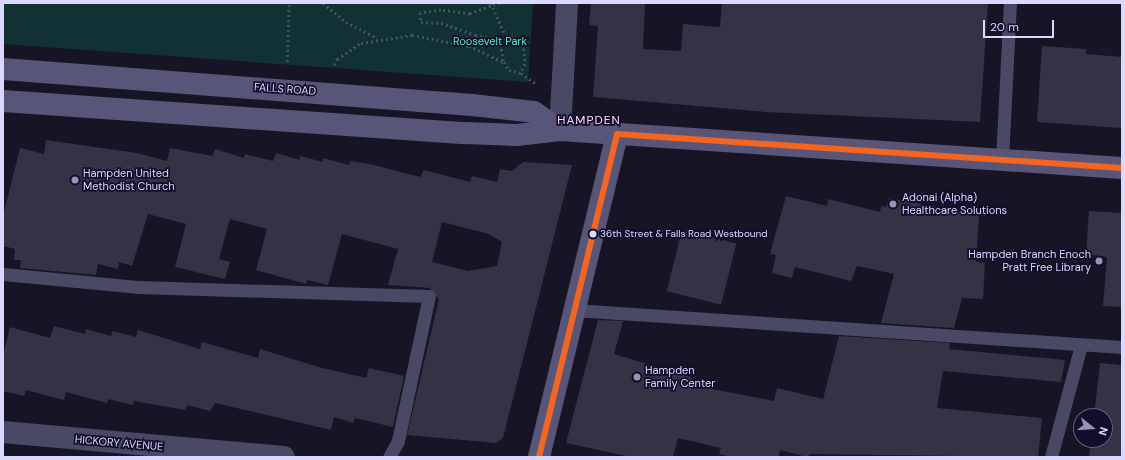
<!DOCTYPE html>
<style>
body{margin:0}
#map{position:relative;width:1125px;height:460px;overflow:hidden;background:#171425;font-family:"DM Sans",sans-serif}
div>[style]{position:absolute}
.green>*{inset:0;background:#113132}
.building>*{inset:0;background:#353246;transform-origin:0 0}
.path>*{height:2.5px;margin-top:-1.25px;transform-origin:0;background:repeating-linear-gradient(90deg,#425264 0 2px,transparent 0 5px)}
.lane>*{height:13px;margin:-6.5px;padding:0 6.5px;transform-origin:6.5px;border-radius:6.5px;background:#494966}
.street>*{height:22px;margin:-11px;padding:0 11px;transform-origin:11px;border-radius:11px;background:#494966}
.secondary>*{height:22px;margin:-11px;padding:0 11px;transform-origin:11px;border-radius:11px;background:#585678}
.bus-1>*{height:6px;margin:-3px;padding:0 3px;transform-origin:3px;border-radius:3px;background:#f26522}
.dots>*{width:11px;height:11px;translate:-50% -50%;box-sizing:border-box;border:2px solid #120e2b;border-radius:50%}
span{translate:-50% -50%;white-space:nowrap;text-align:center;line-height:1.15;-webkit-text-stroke:3.5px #120e2b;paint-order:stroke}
.bus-label{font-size:10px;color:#dbd8ff}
.left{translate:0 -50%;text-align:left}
.park-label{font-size:11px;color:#56ecc4}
.street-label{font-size:11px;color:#dbd8ff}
.poi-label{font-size:11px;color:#dbd8ff}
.right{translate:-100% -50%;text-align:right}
.neighbourhood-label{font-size:12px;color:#ffdaf2;letter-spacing:1px}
.frame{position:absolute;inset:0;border:4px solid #dbd8ff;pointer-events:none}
.north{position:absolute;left:1073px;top:408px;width:40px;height:40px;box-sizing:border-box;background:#120e2b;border:1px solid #625f80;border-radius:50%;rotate:107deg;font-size:11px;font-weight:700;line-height:16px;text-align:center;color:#dbd8ff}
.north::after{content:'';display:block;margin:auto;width:14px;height:18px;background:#9693b3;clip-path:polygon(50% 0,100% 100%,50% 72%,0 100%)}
.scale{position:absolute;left:983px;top:20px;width:71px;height:18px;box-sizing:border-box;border:2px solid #dbd8ff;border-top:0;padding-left:5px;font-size:12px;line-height:14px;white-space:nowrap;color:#dbd8ff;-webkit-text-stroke:3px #120e2b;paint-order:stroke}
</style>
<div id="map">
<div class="green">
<div style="clip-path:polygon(3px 3px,533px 3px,528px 82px,3px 44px)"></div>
</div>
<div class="building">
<div style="clip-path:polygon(591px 3px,645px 3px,643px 49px,681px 51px,683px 24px,720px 27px,722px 3px,988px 3px,980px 122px,766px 112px,593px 97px,598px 26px,589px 25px)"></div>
<div style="clip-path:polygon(1042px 46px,1086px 49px,1086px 54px,1122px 57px,1122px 128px,1037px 122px)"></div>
<div style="clip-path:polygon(evenodd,46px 140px,137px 153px,167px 161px,170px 148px,213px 156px,215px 149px,244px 158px,245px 154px,273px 161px,276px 153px,300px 160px,300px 156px,323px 162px,323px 158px,349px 165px,350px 161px,370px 164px,420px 177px,424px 170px,470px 182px,472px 176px,497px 182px,500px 169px,512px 171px,523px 162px,572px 165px,503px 438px,496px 443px,407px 435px,439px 299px,430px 288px,388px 285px,398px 249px,342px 234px,328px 285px,307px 280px,306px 284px,256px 270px,267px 229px,230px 219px,219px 259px,230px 262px,225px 279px,175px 267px,186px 224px,148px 214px,132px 266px,119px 262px,118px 269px,98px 264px,96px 275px,20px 268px,21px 260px,14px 260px,15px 249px,3px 246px,3px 216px,20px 148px,44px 154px,46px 140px,442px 222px,489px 234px,502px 242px,497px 266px,468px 271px,432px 262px,442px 222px)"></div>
<div style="clip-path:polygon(786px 196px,827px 206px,828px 199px,880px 212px,881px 206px,886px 207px,889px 198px,979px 215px,976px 262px,985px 263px,983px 299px,962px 298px,954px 328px,881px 323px,894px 274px,857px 266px,851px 281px,795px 267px,792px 278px,772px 273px,776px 255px,770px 254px)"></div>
<div style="clip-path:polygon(1089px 211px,1122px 213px,1122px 307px,1103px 306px,1107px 257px,1086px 254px)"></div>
<div style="left:682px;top:230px;width:56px;height:63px;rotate:14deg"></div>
<div style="clip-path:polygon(598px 320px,623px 321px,614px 354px,690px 377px,707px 385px,707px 388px,774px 401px,777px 388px,823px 399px,839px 336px,950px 343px,949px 349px,1065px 360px,1061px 382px,943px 371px,937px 408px,1042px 418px,1038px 457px,810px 454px,807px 457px,780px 450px,779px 457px,731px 457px,719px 454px,721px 448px,678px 438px,673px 457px,631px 457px,566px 443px)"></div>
<div style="clip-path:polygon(54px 326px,85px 334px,86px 329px,111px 336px,112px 331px,136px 337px,138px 330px,200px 349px,202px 342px,258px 358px,260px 349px,322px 368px,366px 378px,369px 368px,404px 376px,393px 427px,355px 418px,353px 423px,334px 417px,331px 430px,215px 403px,210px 411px,187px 405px,185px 410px,134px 401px,133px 405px,108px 399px,107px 403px,66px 392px,64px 400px,26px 390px,24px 396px,3px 391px,3px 355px,10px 327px,50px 338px)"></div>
<div style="clip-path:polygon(1100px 363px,1122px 365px,1122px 457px,1089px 457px,1091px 440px,1105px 440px,1105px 416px,1094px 416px)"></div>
</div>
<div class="path">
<div style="left:323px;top:3px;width:30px;rotate:40deg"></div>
<div style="left:346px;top:22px;width:35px;rotate:27deg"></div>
<div style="left:491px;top:3px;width:36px;rotate:66deg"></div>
<div style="left:500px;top:3px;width:32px;rotate:160deg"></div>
<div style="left:470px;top:14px;width:29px;rotate:-172deg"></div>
<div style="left:441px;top:10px;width:21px;rotate:172deg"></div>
<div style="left:420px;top:13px;width:9px;rotate:84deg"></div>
<div style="left:421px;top:22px;width:20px;rotate:3deg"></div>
<div style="left:441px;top:23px;width:36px;rotate:19deg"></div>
<div style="left:475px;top:35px;width:27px;rotate:10deg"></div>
<div style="left:503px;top:61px;width:18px;rotate:-99deg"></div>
<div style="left:500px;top:43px;width:9px;rotate:-49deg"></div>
<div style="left:506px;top:36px;width:7px;rotate:8deg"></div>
<div style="left:513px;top:37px;width:16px;rotate:47deg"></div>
<div style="left:524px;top:49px;width:15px;rotate:86deg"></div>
<div style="left:525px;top:64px;width:10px;rotate:114deg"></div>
<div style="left:287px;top:62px;width:59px;rotate:-88.1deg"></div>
<div style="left:334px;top:65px;width:7px;rotate:-63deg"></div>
<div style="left:337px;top:59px;width:29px;rotate:-34deg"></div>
<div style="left:361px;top:43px;width:52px;rotate:-8.9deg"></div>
<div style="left:412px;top:35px;width:58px;rotate:10.9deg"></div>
<div style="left:469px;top:46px;width:38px;rotate:25deg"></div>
<div style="left:504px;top:62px;width:9px;rotate:58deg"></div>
<div style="left:509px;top:70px;width:12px;rotate:14deg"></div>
<div style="left:521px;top:73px;width:19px;rotate:35deg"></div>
</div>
<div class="lane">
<div style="left:1002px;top:160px;width:157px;rotate:-87.1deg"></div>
<div style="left:3px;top:274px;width:137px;rotate:5.5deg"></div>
<div style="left:139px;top:287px;width:290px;rotate:1.8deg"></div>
<div style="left:429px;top:296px;width:148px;rotate:102.1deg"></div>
<div style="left:398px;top:441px;width:18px;rotate:119deg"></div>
<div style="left:574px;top:310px;width:549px;rotate:3.86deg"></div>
<div style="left:1051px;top:457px;width:116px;rotate:-75deg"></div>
</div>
<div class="street">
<div style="left:560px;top:130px;width:127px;rotate:-86.8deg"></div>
<div style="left:3px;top:432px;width:282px;rotate:5.1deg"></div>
</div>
<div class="secondary">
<div style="left:3px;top:69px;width:470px;rotate:4.4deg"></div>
<div style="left:472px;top:105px;width:62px;rotate:6.4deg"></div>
<div style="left:534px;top:112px;width:32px;rotate:35deg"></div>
<div style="left:3px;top:101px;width:463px;rotate:4deg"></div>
<div style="left:465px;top:133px;width:52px;rotate:2.2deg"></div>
<div style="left:517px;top:135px;width:43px;rotate:-6.6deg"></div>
<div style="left:560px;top:130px;width:563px;rotate:3.87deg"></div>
<div style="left:539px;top:457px;width:332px;rotate:-76.4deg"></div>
</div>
<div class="bus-1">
<div style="left:617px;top:134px;width:506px;rotate:3.85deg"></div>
<div style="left:539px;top:457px;width:332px;rotate:-76.4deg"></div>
</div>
<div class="dots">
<div style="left:75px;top:180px;background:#9693b3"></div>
<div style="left:893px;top:204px;background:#9693b3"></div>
<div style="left:593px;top:234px;background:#dbd8ff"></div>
<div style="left:1099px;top:261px;background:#9693b3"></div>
<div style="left:637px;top:377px;background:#9693b3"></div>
</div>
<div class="bus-label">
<span class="left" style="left:600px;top:234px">36th Street &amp; Falls Road Westbound</span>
</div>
<div class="park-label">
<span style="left:490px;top:41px">Roosevelt Park</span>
</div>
<div class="street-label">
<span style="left:285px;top:89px;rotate:4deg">FALLS ROAD</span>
<span style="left:119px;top:443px;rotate:5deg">HICKORY AVENUE</span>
</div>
<div class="poi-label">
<span class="left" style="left:83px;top:180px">Hampden United<br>Methodist Church</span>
<span class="left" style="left:902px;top:204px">Adonai (Alpha)<br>Healthcare Solutions</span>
<span class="right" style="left:1091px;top:261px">Hampden Branch Enoch<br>Pratt Free Library</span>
<span class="left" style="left:645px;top:377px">Hampden<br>Family Center</span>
</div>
<div class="neighbourhood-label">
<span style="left:589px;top:121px">HAMPDEN</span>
</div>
<div class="frame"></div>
<div class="north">N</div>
<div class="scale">20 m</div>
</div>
